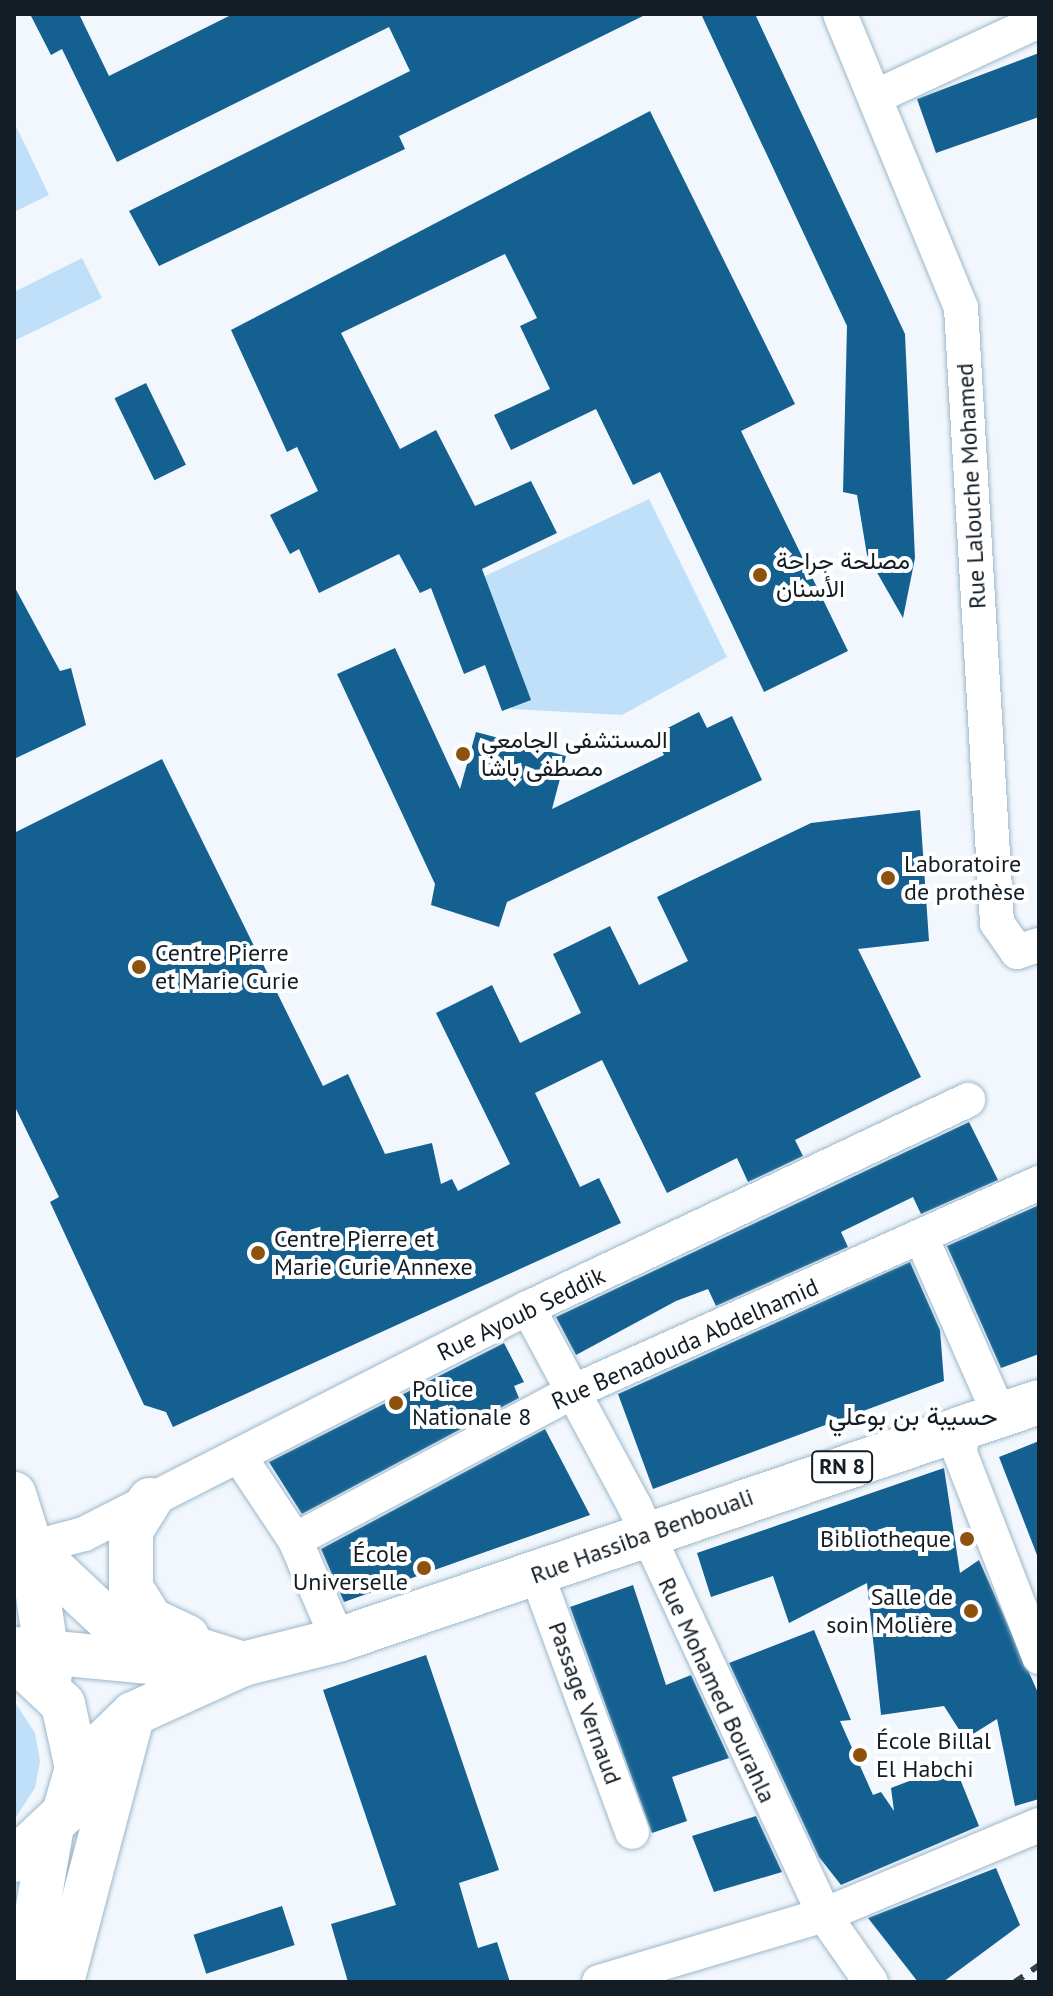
<!DOCTYPE html>
<meta charset="utf-8">
<style>
body{margin:0}
#map{position:relative;width:1053px;height:1996px;overflow:hidden;background:#f1f7fc;font-family:"PT Sans",Vazirmatn,sans-serif}
div>[style]{position:absolute}
.green>*{inset:0;background:#c0dff8}
.building>*{inset:0;background:#146191;transform-origin:0 0}
.roads{filter:drop-shadow(0 0 2px #9cb7cc) drop-shadow(0 0 2px #9cb7cc)}
.minor>*{height:34px;margin:-17px;padding:0 17px;transform-origin:17px;border-radius:17px;background:#fff}
.primary>*{height:44px;margin:-22px;padding:0 22px;transform-origin:22px;border-radius:22px;background:#fff}
.rail>*{height:6px;margin-top:-3px;transform-origin:0;background:repeating-linear-gradient(90deg,#353f46 0 10px,transparent 0 20px)}
.dots>*{width:22px;height:22px;translate:-50% -50%;box-sizing:border-box;border:4px solid #fff;border-radius:50%}
span{translate:-50% -50%;white-space:nowrap;text-align:center;line-height:1.15;-webkit-text-stroke:8px #fff;paint-order:stroke}
.shield-label span{padding:2px 6px;background:#fff;border:2px solid;border-radius:6px;-webkit-text-stroke-width:0}
.shield-label{font-size:22px;color:#131d25;font-weight:700}
.street-label{font-size:24px;color:#131d25}
.poi-label{font-size:24px;color:#131d25}
.left{translate:0 -50%;text-align:left}
.right{translate:-100% -50%;text-align:right}
.neighbourhood-label{font-size:26px;color:#131d25}
.frame{position:absolute;inset:0;border:16px solid #131d25;pointer-events:none}
</style>
<div id="map">
<div class="green">
<div style="clip-path:polygon(14px 122px,49px 195px,14px 212px)"></div>
<div style="clip-path:polygon(82px 258px,102px 298px,14px 341px,14px 292px)"></div>
<div style="clip-path:polygon(649px 499px,727px 657px,622px 715px,512px 709px,449px 593px)"></div>
<div style="clip-path:polygon(14px 1701px,35px 1733px,40px 1761px,35px 1788px,14px 1820px)"></div>
</div>
<div class="building">
<div style="clip-path:polygon(30px 14px,79px 14px,109px 76px,233px 14px,647px 14px,399px 136px,405px 149px,159px 266px,129px 211px,410px 71px,389px 27px,117px 162px,62px 49px,51px 55px)"></div>
<div style="clip-path:polygon(701px 14px,755px 14px,905px 334px,915px 558px,903px 618px,867px 555px,857px 495px,843px 492px,847px 326px)"></div>
<div style="clip-path:polygon(1039px 53px,1039px 117px,936px 153px,917px 99px)"></div>
<div style="clip-path:polygon(650px 111px,795px 404px,741px 431px,848px 651px,764px 692px,660px 472px,633px 485px,596px 409px,511px 450px,494px 415px,550px 389px,520px 326px,537px 318px,505px 254px,341px 333px,400px 449px,436px 430px,475px 506px,531px 481px,557px 533px,482px 569px,531px 700px,502px 711px,485px 665px,464px 674px,431px 588px,420px 593px,399px 554px,319px 593px,299px 549px,290px 554px,270px 515px,318px 491px,297px 447px,287px 452px,231px 330px)"></div>
<div style="left:146px;top:383px;width:91px;height:35px;rotate:64deg"></div>
<div style="clip-path:polygon(14px 586px,60px 671px,71px 668px,86px 725px,14px 759px)"></div>
<div style="clip-path:polygon(395px 648px,460px 789px,476px 732px,566px 756px,552px 809px,664px 755px,654px 735px,699px 712px,707px 728px,732px 716px,762px 780px,507px 902px,499px 927px,431px 905px,435px 884px,337px 674px)"></div>
<div style="clip-path:polygon(162px 759px,323px 1086px,348px 1074px,385px 1154px,432px 1143px,441px 1184px,452px 1179px,458px 1191px,510px 1164px,436px 1013px,492px 985px,520px 1043px,581px 1013px,553px 954px,610px 926px,639px 985px,688px 961px,657px 897px,811px 823px,920px 810px,929px 941px,858px 949px,921px 1077px,795px 1140px,803px 1156px,748px 1182px,737px 1158px,667px 1193px,602px 1060px,535px 1093px,580px 1187px,599px 1178px,621px 1223px,173px 1427px,166px 1412px,144px 1405px,50px 1202px,59px 1197px,14px 1105px,14px 833px)"></div>
<div style="clip-path:polygon(969px 1122px,998px 1180px,921px 1214px,913px 1197px,841px 1232px,848px 1247px,716px 1306px,708px 1289px,676px 1301px,576px 1355px,556px 1317px)"></div>
<div style="clip-path:polygon(1039px 1205px,1039px 1354px,1001px 1368px,947px 1246px)"></div>
<div style="clip-path:polygon(910px 1262px,940px 1330px,944px 1381px,653px 1489px,618px 1394px)"></div>
<div style="clip-path:polygon(504px 1343px,524px 1382px,514px 1386px,519px 1398px,302px 1514px,269px 1462px)"></div>
<div style="clip-path:polygon(545px 1429px,590px 1515px,344px 1602px,321px 1549px)"></div>
<div style="clip-path:polygon(1039px 1441px,1039px 1555px,1037px 1555px,999px 1457px)"></div>
<div style="clip-path:polygon(944px 1468px,960px 1573px,979px 1560px,1039px 1695px,1039px 1799px,1015px 1806px,997px 1719px,965px 1739px,944px 1706px,881px 1715px,867px 1583px,789px 1623px,773px 1576px,711px 1597px,697px 1553px)"></div>
<div style="clip-path:polygon(633px 1585px,666px 1685px,691px 1675px,729px 1758px,672px 1777px,687px 1821px,652px 1833px,570px 1607px)"></div>
<div style="clip-path:polygon(814px 1630px,851px 1720px,840px 1721px,873px 1795px,881px 1792px,894px 1811px,891px 1788px,954px 1764px,979px 1826px,841px 1885px,819px 1857px,729px 1663px)"></div>
<div style="clip-path:polygon(426px 1655px,499px 1870px,459px 1883px,478px 1948px,497px 1942px,510px 1982px,348px 1982px,331px 1924px,396px 1905px,323px 1690px)"></div>
<div style="clip-path:polygon(756px 1816px,782px 1872px,714px 1892px,692px 1836px)"></div>
<div style="clip-path:polygon(996px 1868px,1020px 1925px,943px 1982px,918px 1982px,868px 1918px)"></div>
<div style="left:282px;top:1906px;width:41px;height:93px;rotate:72deg"></div>
</div>
<div class="roads">
<div class="minor">
<div style="left:840px;top:14px;width:318px;rotate:67.6deg"></div>
<div style="left:961px;top:308px;width:616px;rotate:86.65deg"></div>
<div style="left:997px;top:923px;width:35px;rotate:55deg"></div>
<div style="left:1017px;top:952px;width:23px;rotate:-18deg"></div>
<div style="left:875px;top:97px;width:181px;rotate:-24.9deg"></div>
<div style="left:922px;top:1239px;width:193px;rotate:66.2deg"></div>
<div style="left:528px;top:1308px;width:226px;rotate:61.7deg"></div>
<div style="left:635px;top:1507px;width:450px;rotate:65.1deg"></div>
<div style="left:824px;top:1915px;width:82px;rotate:55deg"></div>
<div style="left:963px;top:1427px;width:26px;rotate:97deg"></div>
<div style="left:960px;top:1453px;width:219px;rotate:68.8deg"></div>
<div style="left:239px;top:1456px;width:101px;rotate:56.3deg"></div>
<div style="left:295px;top:1540px;width:109px;rotate:66.7deg"></div>
<div style="left:295px;top:1540px;width:310px;rotate:-28.1deg"></div>
<div style="left:568px;top:1394px;width:516px;rotate:-24.13deg"></div>
<div style="left:31px;top:1548px;width:55px;rotate:-14.8deg"></div>
<div style="left:84px;top:1534px;width:498px;rotate:-27deg"></div>
<div style="left:528px;top:1308px;width:487px;rotate:-25.3deg"></div>
<div style="left:537px;top:1575px;width:274px;rotate:69.7deg"></div>
<div style="left:599px;top:1982px;width:235px;rotate:-16.6deg"></div>
<div style="left:824px;top:1915px;width:233px;rotate:-22.7deg"></div>
</div>
<div class="primary">
<div style="left:14px;top:1494px;width:57px;rotate:72.5deg"></div>
<div style="left:31px;top:1548px;width:129px;rotate:81.6deg"></div>
<div style="left:150px;top:1500px;width:36px;rotate:122deg"></div>
<div style="left:131px;top:1530px;width:58px;rotate:90deg"></div>
<div style="left:131px;top:1588px;width:38px;rotate:58deg"></div>
<div style="left:151px;top:1620px;width:40px;rotate:25deg"></div>
<div style="left:31px;top:1548px;width:108px;rotate:43.1deg"></div>
<div style="left:110px;top:1622px;width:139px;rotate:17.5deg"></div>
<div style="left:14px;top:1649px;width:168px;rotate:5.5deg"></div>
<div style="left:14px;top:1658px;width:67px;rotate:43.2deg"></div>
<div style="left:63px;top:1704px;width:66px;rotate:77.7deg"></div>
<div style="left:77px;top:1768px;width:47px;rotate:106.1deg"></div>
<div style="left:64px;top:1813px;width:69px;rotate:136.8deg"></div>
<div style="left:77px;top:1768px;width:78px;rotate:-44deg"></div>
<div style="left:133px;top:1714px;width:121px;rotate:-24.4deg"></div>
<div style="left:243px;top:1664px;width:98px;rotate:-14.2deg"></div>
<div style="left:338px;top:1640px;width:740px;rotate:-18.75deg"></div>
<div style="left:25px;top:1982px;width:152px;rotate:-80.2deg"></div>
<div style="left:62px;top:1982px;width:277px;rotate:-75.2deg"></div>
</div>
</div>
<div class="rail">
<div style="left:1015px;top:1982px;width:29px;rotate:-35deg"></div>
</div>
<div class="dots">
<div style="left:760px;top:575px;background:#8d520e"></div>
<div style="left:463px;top:754px;background:#8d520e"></div>
<div style="left:888px;top:878px;background:#8d520e"></div>
<div style="left:139px;top:967px;background:#8d520e"></div>
<div style="left:258px;top:1253px;background:#8d520e"></div>
<div style="left:396px;top:1403px;background:#8d520e"></div>
<div style="left:967px;top:1539px;background:#8d520e"></div>
<div style="left:424px;top:1568px;background:#8d520e"></div>
<div style="left:971px;top:1611px;background:#8d520e"></div>
<div style="left:860px;top:1755px;background:#8d520e"></div>
</div>
<div class="shield-label">
<span style="left:842px;top:1467px">RN 8</span>
</div>
<div class="street-label">
<span style="left:971px;top:486px;rotate:-93deg">Rue Lalouche Mohamed</span>
<span style="left:521px;top:1314px;rotate:-26deg">Rue Ayoub Seddik</span>
<span style="left:685px;top:1344px;rotate:-24deg">Rue Benadouda Abdelhamid</span>
<span style="left:642px;top:1536px;rotate:-20deg">Rue Hassiba Benbouali</span>
<span style="left:717px;top:1690px;rotate:65deg">Rue Mohamed Bourahla</span>
<span style="left:585px;top:1703px;rotate:70deg">Passage Vernaud</span>
</div>
<div class="poi-label">
<span class="left" style="left:776px;top:575px">مصلحة جراحة<br>الأسنان</span>
<span class="left" style="left:481px;top:754px">المستشفى الجامعي<br>مصطفى باشا</span>
<span class="left" style="left:904px;top:878px">Laboratoire<br>de prothèse</span>
<span class="left" style="left:155px;top:967px">Centre Pierre<br>et Marie Curie</span>
<span class="left" style="left:274px;top:1253px">Centre Pierre et<br>Marie Curie Annexe</span>
<span class="left" style="left:412px;top:1403px">Police<br>Nationale 8</span>
<span class="right" style="left:951px;top:1539px">Bibliotheque</span>
<span class="right" style="left:408px;top:1568px">École<br>Universelle</span>
<span class="right" style="left:953px;top:1611px">Salle de<br>soin Molière</span>
<span class="left" style="left:876px;top:1755px">École Billal<br>El Habchi</span>
</div>
<div class="neighbourhood-label">
<span style="left:913px;top:1416px">حسيبة بن بوعلي</span>
</div>
<div class="frame"></div>
</div>
